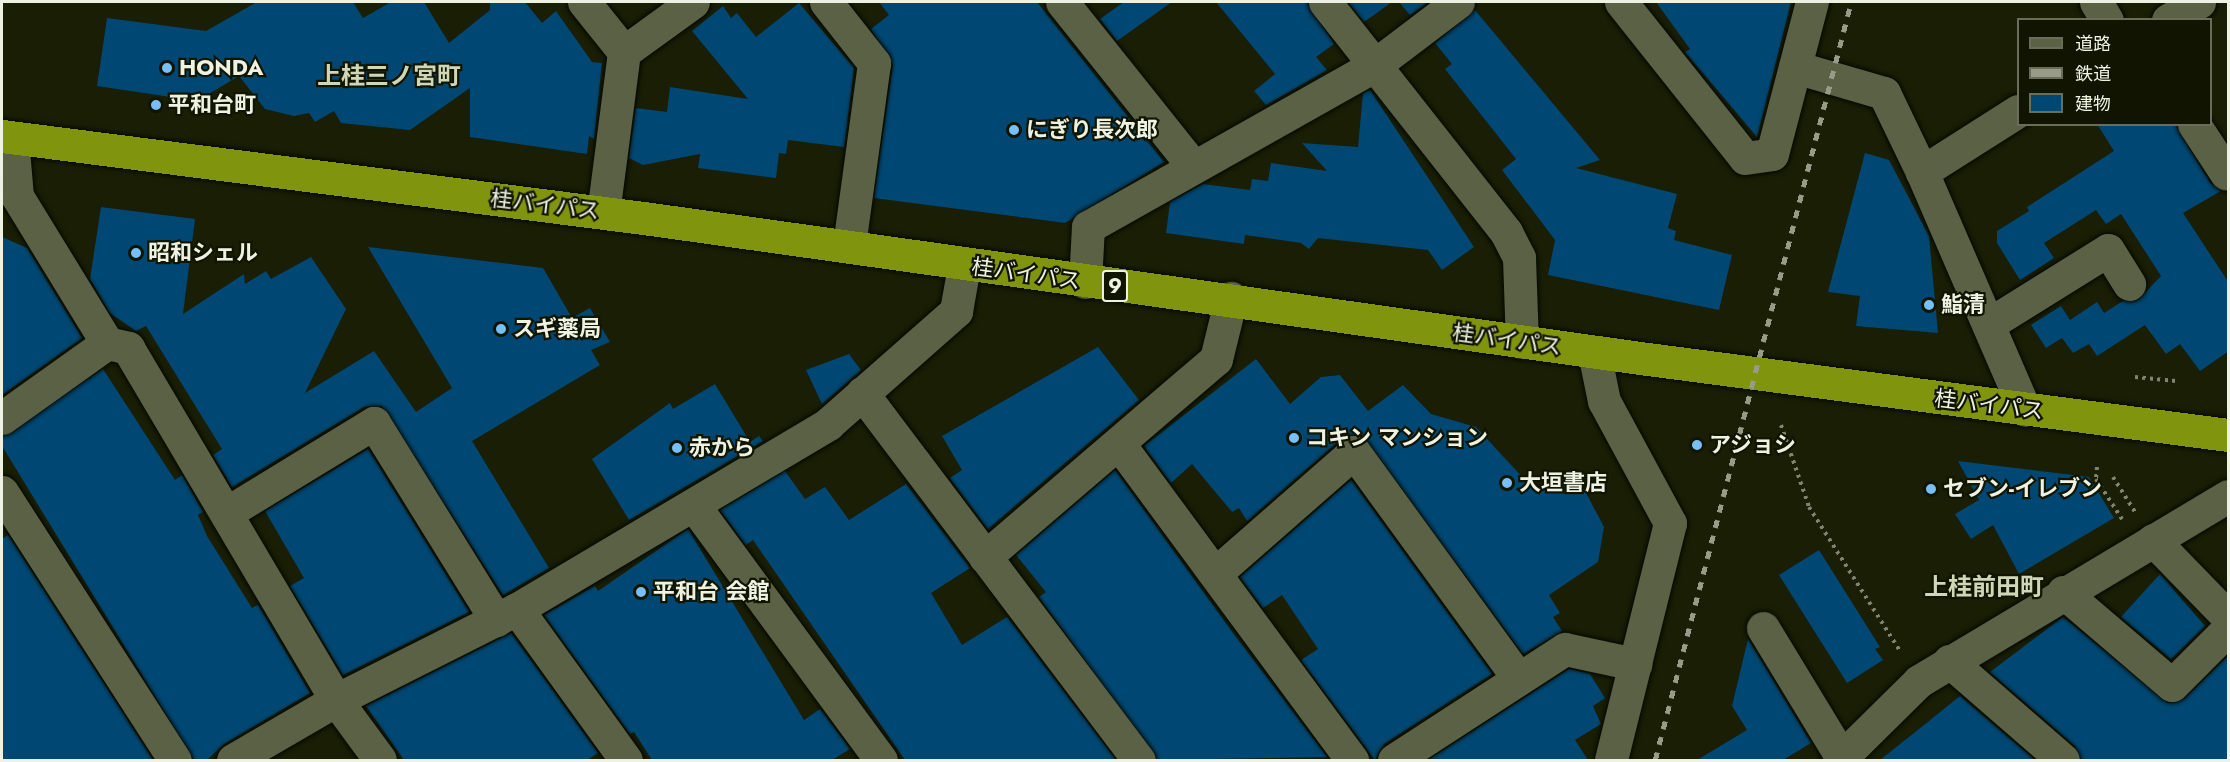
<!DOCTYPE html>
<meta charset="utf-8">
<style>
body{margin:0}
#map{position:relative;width:2230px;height:762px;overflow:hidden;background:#191e05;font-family:Jost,"Noto Sans JP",sans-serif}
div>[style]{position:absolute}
.building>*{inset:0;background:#004873}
.path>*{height:4px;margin-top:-2px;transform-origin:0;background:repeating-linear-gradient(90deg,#808570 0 3px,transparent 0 7.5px)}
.roads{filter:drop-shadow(0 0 2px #050800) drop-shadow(0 0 2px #050800)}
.minor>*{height:33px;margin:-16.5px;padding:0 16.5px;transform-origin:16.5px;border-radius:16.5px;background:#5a6145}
.highway>*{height:33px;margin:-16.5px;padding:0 16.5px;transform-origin:16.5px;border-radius:16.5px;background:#81940e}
.rail>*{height:4.5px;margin-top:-2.25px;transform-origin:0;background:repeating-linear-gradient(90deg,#979b88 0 8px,transparent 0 16px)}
.dots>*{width:16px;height:16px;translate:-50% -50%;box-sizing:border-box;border:3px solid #111500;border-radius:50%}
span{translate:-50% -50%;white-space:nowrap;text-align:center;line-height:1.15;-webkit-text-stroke:4.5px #111500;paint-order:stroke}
.shield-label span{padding:2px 4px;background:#111500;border:2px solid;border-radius:4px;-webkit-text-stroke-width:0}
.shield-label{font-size:21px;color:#eef2e2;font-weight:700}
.poi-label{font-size:22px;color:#eef2e2;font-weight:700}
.left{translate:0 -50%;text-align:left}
.street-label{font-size:22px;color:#eef2e2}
.neighbourhood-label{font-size:24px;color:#cfd7b7;font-weight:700}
.frame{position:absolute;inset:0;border:3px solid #eef2e2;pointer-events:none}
.legend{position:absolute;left:2017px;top:18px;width:195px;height:108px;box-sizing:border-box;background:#111500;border:2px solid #696d5a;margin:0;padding:8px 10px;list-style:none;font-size:18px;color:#eef2e2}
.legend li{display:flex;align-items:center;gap:12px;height:30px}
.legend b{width:30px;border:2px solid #696d5a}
</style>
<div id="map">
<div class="building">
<div style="clip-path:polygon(257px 2px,353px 2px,363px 18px,391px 2px,424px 2px,449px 43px,490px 10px,490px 2px,525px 2px,542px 23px,556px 11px,592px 62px,602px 63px,594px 139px,589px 136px,587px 154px,470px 137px,470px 88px,410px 130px,341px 123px,334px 111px,315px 122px,309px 113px,294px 116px,265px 109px,239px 76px,197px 101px,97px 86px,107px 18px,206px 31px)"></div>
<div style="clip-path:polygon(879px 2px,1037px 2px,1164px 162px,1065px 223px,874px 198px,893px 65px,871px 29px,889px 15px)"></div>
<div style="clip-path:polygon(1124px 2px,1172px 2px,1117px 41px,1100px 19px)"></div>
<div style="clip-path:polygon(1216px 2px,1307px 2px,1334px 44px,1316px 57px,1327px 70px,1266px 105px,1254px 91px,1275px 74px)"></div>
<div style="clip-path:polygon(1348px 2px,1392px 2px,1364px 22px)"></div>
<div style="clip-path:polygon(1399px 2px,1428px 2px,1410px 15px)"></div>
<div style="clip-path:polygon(1656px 2px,1791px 2px,1757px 137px,1685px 52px,1690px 49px)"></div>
<div style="clip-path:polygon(799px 3px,854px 68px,844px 147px,788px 140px,786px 154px,779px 153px,776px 178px,698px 168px,700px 154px,643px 165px,629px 158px,636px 108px,667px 112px,670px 87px,748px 99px,692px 31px,723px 6px,731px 18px,737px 13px,756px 37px)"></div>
<div style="clip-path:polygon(1475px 10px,1600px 160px,1576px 168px,1677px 194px,1668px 228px,1676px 231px,1674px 240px,1732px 255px,1719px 310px,1548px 275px,1555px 240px,1502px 170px,1516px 159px,1445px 69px,1452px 64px,1435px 43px)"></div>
<div style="clip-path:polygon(1370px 90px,1474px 247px,1442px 270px,1428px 250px,1318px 238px,1309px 249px,1301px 243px,1245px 235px,1244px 244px,1166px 233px,1170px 202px,1203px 184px,1250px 190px,1252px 179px,1268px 181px,1271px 163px,1327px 171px,1302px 143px,1358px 147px,1363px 93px)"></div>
<div style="clip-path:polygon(2097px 124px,2175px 124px,2210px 183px,2221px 191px,2183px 213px,2229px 283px,2229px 351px,2200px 371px,2180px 344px,2166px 354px,2145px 325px,2097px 356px,2089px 344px,2073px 353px,2062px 338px,2046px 348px,2031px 325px,2061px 306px,2070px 320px,2097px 302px,2104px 313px,2123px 301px,2138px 300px,2161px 276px,2121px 214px,2106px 224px,2096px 210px,2044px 243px,2054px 258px,2020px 280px,1997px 243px,1997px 231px,2029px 211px,2027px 207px,2114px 151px)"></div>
<div style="clip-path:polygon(1865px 153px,1889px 160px,1929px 236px,1938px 333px,1856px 326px,1860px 296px,1828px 292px)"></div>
<div style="clip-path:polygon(101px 207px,195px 219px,183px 314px,244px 274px,245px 284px,266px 271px,271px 279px,311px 257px,346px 309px,305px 393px,374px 351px,416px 412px,452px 388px,368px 247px,543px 268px,572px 318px,590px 308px,610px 342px,591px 350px,600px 365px,472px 441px,549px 568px,503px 595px,382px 406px,364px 407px,232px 487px,213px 455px,222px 449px,146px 326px,136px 331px,110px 313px,90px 279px)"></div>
<div style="clip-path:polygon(2px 237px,27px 248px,82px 338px,2px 395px)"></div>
<div style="clip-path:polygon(1098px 347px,1139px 400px,988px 529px,950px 478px,962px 470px,942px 436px)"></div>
<div style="clip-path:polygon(849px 354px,861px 370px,822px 404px,806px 370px)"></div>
<div style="clip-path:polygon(1256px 359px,1290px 404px,1321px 377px,1340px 375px,1368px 411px,1403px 385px,1431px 414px,1476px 427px,1538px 494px,1574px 470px,1604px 527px,1598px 562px,1549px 595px,1560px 613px,1553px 617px,1562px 631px,1523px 654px,1361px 434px,1342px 438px,1247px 521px,1239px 508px,1232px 512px,1192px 464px,1171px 483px,1144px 446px)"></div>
<div style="clip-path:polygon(103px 369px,175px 480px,182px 475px,203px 512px,198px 515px,207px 536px,252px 608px,258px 605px,310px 693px,224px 744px,207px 760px,194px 760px,2px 446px,2px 436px)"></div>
<div style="clip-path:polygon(715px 384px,750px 442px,759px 436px,763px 441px,629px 520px,592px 459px,670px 403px,673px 409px)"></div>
<div style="clip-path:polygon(368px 449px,469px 612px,343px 675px,290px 586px,304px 578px,265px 511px)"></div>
<div style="clip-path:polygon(1958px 461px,2089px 477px,2114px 518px,2019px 574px,1993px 525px,1971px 539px,1955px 514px,1979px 500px)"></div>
<div style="clip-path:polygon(1115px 470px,1231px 630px,1327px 757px,1157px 760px,1039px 597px,1046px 592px,1016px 555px)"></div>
<div style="clip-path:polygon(785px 471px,805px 499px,825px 487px,849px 520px,906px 484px,970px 568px,931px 593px,962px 645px,1007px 617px,1116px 760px,905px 760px,753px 540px,746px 545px,720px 510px)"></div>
<div style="clip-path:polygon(1351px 480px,1492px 674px,1384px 744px,1375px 760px,1301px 660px,1318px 649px,1282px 595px,1263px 608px,1240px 577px)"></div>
<div style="clip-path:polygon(688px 529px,804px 720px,820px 709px,850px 749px,832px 760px,652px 760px,634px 732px,630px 734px,544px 615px,595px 586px,598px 591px)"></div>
<div style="clip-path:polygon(8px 535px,153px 760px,2px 760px,2px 539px)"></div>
<div style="clip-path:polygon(1819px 550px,1880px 647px,1875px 649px,1883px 660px,1847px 683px,1779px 575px)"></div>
<div style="clip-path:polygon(2160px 574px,2205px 626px,2171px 659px,2121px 617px)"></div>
<div style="clip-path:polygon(2063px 617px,2168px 703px,2185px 698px,2229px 655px,2229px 760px,2081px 760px,2075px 746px,1990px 672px)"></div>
<div style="clip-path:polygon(511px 633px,598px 753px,587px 760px,404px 760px,366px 706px)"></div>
<div style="clip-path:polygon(1748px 639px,1811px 743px,1783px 760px,1697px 760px,1747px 730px,1732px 706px)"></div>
<div style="clip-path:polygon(1569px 669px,1590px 674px,1605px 698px,1593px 706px,1601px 724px,1575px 740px,1588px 760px,1428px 760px)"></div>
<div style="clip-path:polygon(1960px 696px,2035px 760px,1880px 760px,1929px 721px)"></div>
</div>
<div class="path">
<div style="left:2135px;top:377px;width:41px;rotate:5.6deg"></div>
<div style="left:1781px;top:425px;width:87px;rotate:71.1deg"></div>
<div style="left:1809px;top:507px;width:170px;rotate:57.7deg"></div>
<div style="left:2097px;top:467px;width:12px;rotate:95deg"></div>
<div style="left:2096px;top:479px;width:48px;rotate:57deg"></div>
<div style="left:2113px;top:477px;width:41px;rotate:57.8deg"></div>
</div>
<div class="roads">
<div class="minor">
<div style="left:584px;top:2px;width:64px;rotate:51.3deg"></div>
<div style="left:624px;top:52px;width:162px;rotate:97.4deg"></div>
<div style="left:826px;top:2px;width:78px;rotate:51.8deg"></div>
<div style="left:874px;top:63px;width:185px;rotate:97.8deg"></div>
<div style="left:1062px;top:2px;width:210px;rotate:51.4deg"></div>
<div style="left:1325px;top:2px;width:293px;rotate:51.8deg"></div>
<div style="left:1506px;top:232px;width:29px;rotate:63deg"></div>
<div style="left:1519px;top:258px;width:84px;rotate:88deg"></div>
<div style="left:1621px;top:2px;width:199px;rotate:51.5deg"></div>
<div style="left:1745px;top:158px;width:27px;rotate:-8deg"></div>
<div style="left:1772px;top:154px;width:157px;rotate:-75.3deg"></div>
<div style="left:2096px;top:2px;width:21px;rotate:59deg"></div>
<div style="left:2168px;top:20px;width:36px;rotate:-30deg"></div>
<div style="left:624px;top:52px;width:85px;rotate:-35.9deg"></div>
<div style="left:1795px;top:67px;width:93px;rotate:16.3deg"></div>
<div style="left:1884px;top:93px;width:88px;rotate:64.3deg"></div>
<div style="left:2018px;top:111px;width:114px;rotate:147.6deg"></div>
<div style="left:1922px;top:172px;width:259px;rotate:66.6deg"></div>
<div style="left:2194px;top:124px;width:59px;rotate:56.9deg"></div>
<div style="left:12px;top:138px;width:58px;rotate:85.1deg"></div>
<div style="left:17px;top:196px;width:172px;rotate:58.5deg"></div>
<div style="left:107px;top:343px;width:22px;rotate:13deg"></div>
<div style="left:128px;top:348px;width:409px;rotate:59.4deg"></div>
<div style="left:336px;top:700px;width:74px;rotate:53.7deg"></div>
<div style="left:1085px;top:282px;width:55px;rotate:-86.9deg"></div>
<div style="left:1088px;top:227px;width:330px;rotate:-29.4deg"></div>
<div style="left:1375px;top:65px;width:104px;rotate:-37.2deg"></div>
<div style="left:1989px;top:324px;width:140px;rotate:-31.9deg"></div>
<div style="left:2108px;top:250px;width:40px;rotate:58deg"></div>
<div style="left:1594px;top:352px;width:50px;rotate:78.5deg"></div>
<div style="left:1604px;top:401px;width:139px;rotate:61.6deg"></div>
<div style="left:1670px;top:523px;width:244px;rotate:104deg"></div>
<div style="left:862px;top:393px;width:460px;rotate:53deg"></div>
<div style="left:2px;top:418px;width:129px;rotate:-35.5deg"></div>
<div style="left:1119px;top:444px;width:393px;rotate:53.6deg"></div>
<div style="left:2px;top:492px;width:319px;rotate:57.2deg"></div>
<div style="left:695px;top:507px;width:314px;rotate:53.7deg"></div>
<div style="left:228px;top:512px;width:171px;rotate:-31.4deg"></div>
<div style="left:374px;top:423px;width:232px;rotate:58.2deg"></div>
<div style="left:2153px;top:540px;width:107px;rotate:45.8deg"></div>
<div style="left:985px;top:557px;width:304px;rotate:-40.6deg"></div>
<div style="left:1216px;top:359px;width:63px;rotate:-76.2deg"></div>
<div style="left:1217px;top:572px;width:182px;rotate:-41.2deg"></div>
<div style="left:1354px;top:452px;width:279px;rotate:54deg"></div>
<div style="left:2063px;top:592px;width:143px;rotate:40.5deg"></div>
<div style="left:2172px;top:685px;width:79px;rotate:-45deg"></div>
<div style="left:517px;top:609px;width:186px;rotate:54.2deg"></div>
<div style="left:1763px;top:628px;width:152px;rotate:58.7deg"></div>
<div style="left:1949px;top:661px;width:151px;rotate:41deg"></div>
<div style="left:233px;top:760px;width:119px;rotate:-30.2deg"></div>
<div style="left:336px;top:700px;width:203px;rotate:-26.7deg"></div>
<div style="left:517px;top:609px;width:362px;rotate:-30.7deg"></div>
<div style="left:828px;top:424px;width:171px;rotate:-41.4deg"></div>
<div style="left:956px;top:311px;width:46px;rotate:-79.9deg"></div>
<div style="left:1394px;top:760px;width:204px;rotate:-33deg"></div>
<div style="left:1565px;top:649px;width:72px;rotate:12.1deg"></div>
<div style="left:1839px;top:760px;width:112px;rotate:-44.6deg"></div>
<div style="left:1919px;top:681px;width:360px;rotate:-30.9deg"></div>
</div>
<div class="highway">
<div style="left:2px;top:136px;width:654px;rotate:7.29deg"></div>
<div style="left:651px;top:219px;width:999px;rotate:8deg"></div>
<div style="left:1640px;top:358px;width:593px;rotate:7.46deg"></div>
</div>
</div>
<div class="rail">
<div style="left:1655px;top:760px;width:783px;rotate:-75.5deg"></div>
</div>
<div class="dots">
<div style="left:167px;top:68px;background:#78bff7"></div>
<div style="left:156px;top:105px;background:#78bff7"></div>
<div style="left:1014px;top:130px;background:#78bff7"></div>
<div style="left:136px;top:253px;background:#78bff7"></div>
<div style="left:1929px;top:305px;background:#78bff7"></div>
<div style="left:501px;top:329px;background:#78bff7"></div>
<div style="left:1294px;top:438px;background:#78bff7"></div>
<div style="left:1697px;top:445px;background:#78bff7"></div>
<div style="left:677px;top:448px;background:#78bff7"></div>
<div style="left:1507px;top:483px;background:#78bff7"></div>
<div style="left:1931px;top:489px;background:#78bff7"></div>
<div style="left:641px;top:592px;background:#78bff7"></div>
</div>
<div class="shield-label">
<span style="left:1115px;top:286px">9</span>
</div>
<div class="poi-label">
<span class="left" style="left:179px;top:68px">HONDA</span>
<span class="left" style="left:168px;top:105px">平和台町</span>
<span class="left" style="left:1026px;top:130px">にぎり長次郎</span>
<span class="left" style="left:148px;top:253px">昭和シェル</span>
<span class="left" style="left:1941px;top:305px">鮨清</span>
<span class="left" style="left:513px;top:329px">スギ薬局</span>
<span class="left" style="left:1306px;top:438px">コキン マンション</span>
<span class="left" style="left:1709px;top:445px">アジョシ</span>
<span class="left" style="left:689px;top:448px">赤から</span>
<span class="left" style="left:1519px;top:483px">大垣書店</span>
<span class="left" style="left:1943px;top:489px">セブン-イレブン</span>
<span class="left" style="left:653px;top:592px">平和台 会館</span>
</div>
<div class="street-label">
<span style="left:545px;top:205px;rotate:7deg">桂バイパス</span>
<span style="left:1026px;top:274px;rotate:8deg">桂バイパス</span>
<span style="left:1507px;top:340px;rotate:8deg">桂バイパス</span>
<span style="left:1989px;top:405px;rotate:7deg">桂バイパス</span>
</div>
<div class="neighbourhood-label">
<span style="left:389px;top:76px">上桂三ノ宮町</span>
<span style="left:1984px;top:587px">上桂前田町</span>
</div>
<div class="frame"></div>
<ul class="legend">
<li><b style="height:8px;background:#5a6145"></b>道路</li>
<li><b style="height:8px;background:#979b88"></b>鉄道</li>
<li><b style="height:16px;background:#004873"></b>建物</li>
</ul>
</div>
